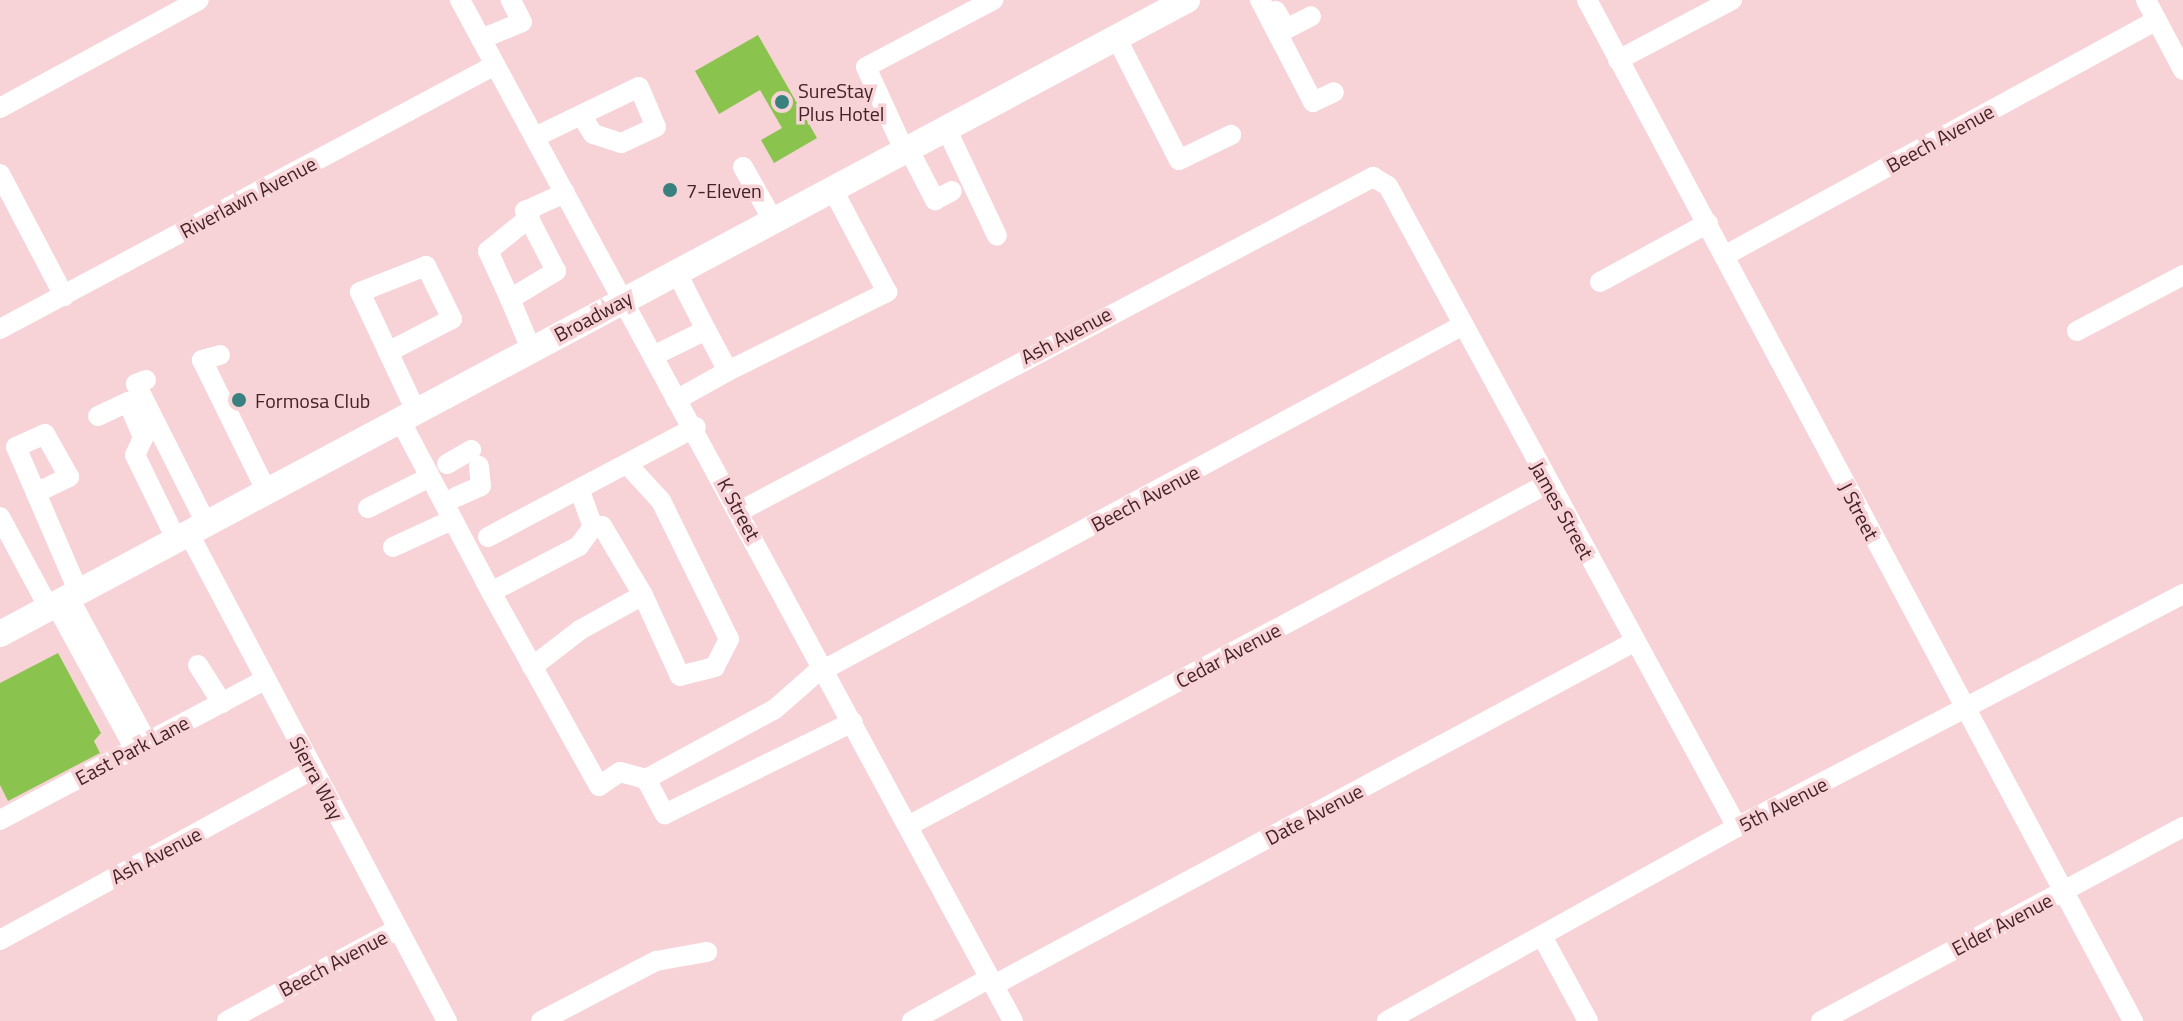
<!DOCTYPE html>
<style>
body{margin:0}
#map{position:relative;width:2183px;height:1021px;overflow:hidden;background:#f7d2d6;font-family:"Titillium Web",sans-serif}
div>[style]{position:absolute}
.building>*{inset:0;background:#8ac44f}
.minor>*{height:20px;margin:-10px;padding:0 10px;transform-origin:10px;border-radius:10px;background:#fff}
.major>*{height:26px;margin:-13px;padding:0 13px;transform-origin:13px;border-radius:13px;background:#fff}
.dots>*{width:22px;height:22px;translate:-50% -50%;box-sizing:border-box;border:4px solid #f7d2d6;border-radius:50%}
span{translate:-50% -50%;white-space:nowrap;text-align:center;line-height:1.15;-webkit-text-stroke:7px #f7d2d6;paint-order:stroke}
.poi-label{font-size:20px;color:#442227}
.left{translate:0 -50%;text-align:left}
.street-label{font-size:20px;color:#442227}
</style>
<div id="map">
<div class="building">
<div style="clip-path:polygon(758px 35px,817px 138px,774px 163px,761px 140px,782px 128px,760px 90px,719px 114px,695px 71px)"></div>
<div style="clip-path:polygon(58px 653px,101px 733px,94px 741px,100px 753px,8px 801px,0 785px,0 683px)"></div>
</div>
<div class="minor">
<div style="left:460px;top:0;width:1161px;rotate:61.56deg"></div>
<div style="left:1260px;top:0;width:115px;rotate:62.5deg"></div>
<div style="left:1313px;top:102px;width:23px;rotate:-25deg"></div>
<div style="left:1587px;top:0;width:1158px;rotate:61.86deg"></div>
<div style="left:2146px;top:0;width:79px;rotate:62.1deg"></div>
<div style="left:1276px;top:11px;width:21px;rotate:61deg"></div>
<div style="left:1286px;top:29px;width:28px;rotate:-27deg"></div>
<div style="left:1116px;top:37px;width:138px;rotate:62.9deg"></div>
<div style="left:1179px;top:160px;width:58px;rotate:-25.7deg"></div>
<div style="left:481px;top:39px;width:44px;rotate:-22.5deg"></div>
<div style="left:522px;top:22px;width:25px;rotate:-117deg"></div>
<div style="left:1618px;top:60px;width:129px;rotate:-27.8deg"></div>
<div style="left:0;top:108px;width:226px;rotate:-28.5deg"></div>
<div style="left:946px;top:128px;width:119px;rotate:64.7deg"></div>
<div style="left:535px;top:137px;width:115px;rotate:-25.7deg"></div>
<div style="left:639px;top:87px;width:43px;rotate:67deg"></div>
<div style="left:656px;top:127px;width:38px;rotate:155deg"></div>
<div style="left:621px;top:143px;width:29px;rotate:-162deg"></div>
<div style="left:593px;top:134px;width:22px;rotate:-122deg"></div>
<div style="left:908px;top:148px;width:59px;rotate:62.6deg"></div>
<div style="left:935px;top:200px;width:19px;rotate:-28deg"></div>
<div style="left:904px;top:150px;width:91px;rotate:-114.6deg"></div>
<div style="left:866px;top:67px;width:144px;rotate:-27.8deg"></div>
<div style="left:743px;top:167px;width:61px;rotate:60.5deg"></div>
<div style="left:0;top:174px;width:138px;rotate:62.3deg"></div>
<div style="left:1724px;top:256px;width:492px;rotate:-28.6deg"></div>
<div style="left:1600px;top:282px;width:123px;rotate:-28.6deg"></div>
<div style="left:510px;top:299px;width:53px;rotate:-114.6deg"></div>
<div style="left:488px;top:251px;width:54px;rotate:-39deg"></div>
<div style="left:0;top:329px;width:561px;rotate:-28.07deg"></div>
<div style="left:2077px;top:331px;width:120px;rotate:-27.8deg"></div>
<div style="left:531px;top:349px;width:54px;rotate:-112.8deg"></div>
<div style="left:510px;top:299px;width:54px;rotate:-31.3deg"></div>
<div style="left:556px;top:271px;width:68px;rotate:-117.3deg"></div>
<div style="left:525px;top:211px;width:44px;rotate:-24.2deg"></div>
<div style="left:388px;top:352px;width:72px;rotate:-27.3deg"></div>
<div style="left:452px;top:319px;width:59px;rotate:-116.1deg"></div>
<div style="left:426px;top:266px;width:71px;rotate:158.5deg"></div>
<div style="left:360px;top:292px;width:132px;rotate:64.8deg"></div>
<div style="left:220px;top:355px;width:19px;rotate:164deg"></div>
<div style="left:202px;top:360px;width:147px;rotate:63.8deg"></div>
<div style="left:653px;top:356px;width:59px;rotate:-26.1deg"></div>
<div style="left:706px;top:330px;width:66px;rotate:-117deg"></div>
<div style="left:728px;top:371px;width:178px;rotate:-26.4deg"></div>
<div style="left:887px;top:292px;width:118px;rotate:-117.9deg"></div>
<div style="left:146px;top:380px;width:11px;rotate:158deg"></div>
<div style="left:136px;top:384px;width:158px;rotate:63.3deg"></div>
<div style="left:676px;top:400px;width:60px;rotate:-29.1deg"></div>
<div style="left:728px;top:371px;width:47px;rotate:-118.2deg"></div>
<div style="left:98px;top:416px;width:33px;rotate:-25deg"></div>
<div style="left:128px;top:402px;width:39px;rotate:67deg"></div>
<div style="left:143px;top:438px;width:19px;rotate:115deg"></div>
<div style="left:135px;top:455px;width:96px;rotate:64deg"></div>
<div style="left:400px;top:420px;width:195px;rotate:62.1deg"></div>
<div style="left:491px;top:592px;width:99px;rotate:-27.6deg"></div>
<div style="left:579px;top:546px;width:24px;rotate:-54deg"></div>
<div style="left:593px;top:527px;width:37px;rotate:-110deg"></div>
<div style="left:447px;top:464px;width:28px;rotate:-30deg"></div>
<div style="left:628px;top:465px;width:49px;rotate:47.5deg"></div>
<div style="left:661px;top:501px;width:154px;rotate:63.8deg"></div>
<div style="left:729px;top:639px;width:31px;rotate:117deg"></div>
<div style="left:715px;top:667px;width:36px;rotate:166deg"></div>
<div style="left:680px;top:676px;width:89px;rotate:-114.6deg"></div>
<div style="left:36px;top:493px;width:37px;rotate:-26deg"></div>
<div style="left:69px;top:477px;width:49px;rotate:-119.2deg"></div>
<div style="left:45px;top:434px;width:32px;rotate:156deg"></div>
<div style="left:16px;top:447px;width:50px;rotate:66.5deg"></div>
<div style="left:36px;top:493px;width:109px;rotate:66.7deg"></div>
<div style="left:456px;top:497px;width:27px;rotate:-24deg"></div>
<div style="left:481px;top:486px;width:20px;rotate:-96deg"></div>
<div style="left:368px;top:508px;width:69px;rotate:-26.6deg"></div>
<div style="left:740px;top:511px;width:716px;rotate:-27.82deg"></div>
<div style="left:1373px;top:177px;width:17px;rotate:31deg"></div>
<div style="left:1388px;top:186px;width:730px;rotate:61.43deg"></div>
<div style="left:0;top:517px;width:103px;rotate:61.7deg"></div>
<div style="left:189px;top:534px;width:551px;rotate:62.09deg"></div>
<div style="left:488px;top:537px;width:235px;rotate:-27.9deg"></div>
<div style="left:393px;top:547px;width:65px;rotate:-24.6deg"></div>
<div style="left:491px;top:592px;width:222px;rotate:60.9deg"></div>
<div style="left:599px;top:786px;width:25px;rotate:-34deg"></div>
<div style="left:620px;top:772px;width:27px;rotate:15deg"></div>
<div style="left:646px;top:779px;width:40px;rotate:62deg"></div>
<div style="left:665px;top:814px;width:209px;rotate:-26.1deg"></div>
<div style="left:69px;top:598px;width:164px;rotate:61.6deg"></div>
<div style="left:56px;top:605px;width:164px;rotate:61.3deg"></div>
<div style="left:198px;top:665px;width:45px;rotate:57.7deg"></div>
<div style="left:532px;top:667px;width:61px;rotate:-37.6deg"></div>
<div style="left:580px;top:630px;width:72px;rotate:-29.1deg"></div>
<div style="left:643px;top:595px;width:80px;rotate:-120.7deg"></div>
<div style="left:602px;top:526px;width:9px;rotate:174deg"></div>
<div style="left:825px;top:669px;width:725px;rotate:-28.33deg"></div>
<div style="left:646px;top:779px;width:147px;rotate:-28.5deg"></div>
<div style="left:775px;top:709px;width:65px;rotate:-41.3deg"></div>
<div style="left:0;top:820px;width:299px;rotate:-27.9deg"></div>
<div style="left:908px;top:826px;width:725px;rotate:-28.16deg"></div>
<div style="left:1543px;top:938px;width:94px;rotate:61.5deg"></div>
<div style="left:0;top:940px;width:355px;rotate:-28.6deg"></div>
<div style="left:994px;top:985px;width:726px;rotate:-28.19deg"></div>
<div style="left:227px;top:1021px;width:194px;rotate:-28.3deg"></div>
<div style="left:541px;top:1021px;width:130px;rotate:-27.6deg"></div>
<div style="left:656px;top:961px;width:52px;rotate:-10deg"></div>
<div style="left:912px;top:1021px;width:89px;rotate:-28.9deg"></div>
<div style="left:1387px;top:1021px;width:400px;rotate:-29deg"></div>
<div style="left:1737px;top:827px;width:503px;rotate:-27.58deg"></div>
<div style="left:1821px;top:1021px;width:411px;rotate:-28.2deg"></div>
</div>
<div class="major">
<div style="left:0;top:634px;width:1346px;rotate:-28.11deg"></div>
</div>
<div class="dots">
<div style="left:782px;top:102px;background:#39817e"></div>
<div style="left:670px;top:190px;background:#39817e"></div>
<div style="left:239px;top:400px;background:#39817e"></div>
</div>
<div class="poi-label">
<span class="left" style="left:798px;top:102px">SureStay<br>Plus Hotel</span>
<span class="left" style="left:686px;top:190px">7-Eleven</span>
<span class="left" style="left:255px;top:400px">Formosa Club</span>
</div>
<div class="street-label">
<span style="left:1940px;top:138px;rotate:-29deg">Beech Avenue</span>
<span style="left:248px;top:197px;rotate:-28deg">Riverlawn Avenue</span>
<span style="left:593px;top:316px;rotate:-28deg">Broadway</span>
<span style="left:1066px;top:335px;rotate:-28deg">Ash Avenue</span>
<span style="left:1145px;top:498px;rotate:-28deg">Beech Avenue</span>
<span style="left:739px;top:509px;rotate:62deg">K Street</span>
<span style="left:1562px;top:510px;rotate:61deg">James Street</span>
<span style="left:1859px;top:511px;rotate:62deg">J Street</span>
<span style="left:1228px;top:655px;rotate:-28deg">Cedar Avenue</span>
<span style="left:132px;top:750px;rotate:-28deg">East Park Lane</span>
<span style="left:317px;top:778px;rotate:62deg">Sierra Way</span>
<span style="left:1783px;top:804px;rotate:-27deg">5th Avenue</span>
<span style="left:1314px;top:814px;rotate:-28deg">Date Avenue</span>
<span style="left:156px;top:855px;rotate:-28deg">Ash Avenue</span>
<span style="left:2002px;top:924px;rotate:-28deg">Elder Avenue</span>
<span style="left:333px;top:963px;rotate:-28deg">Beech Avenue</span>
</div>
</div>
